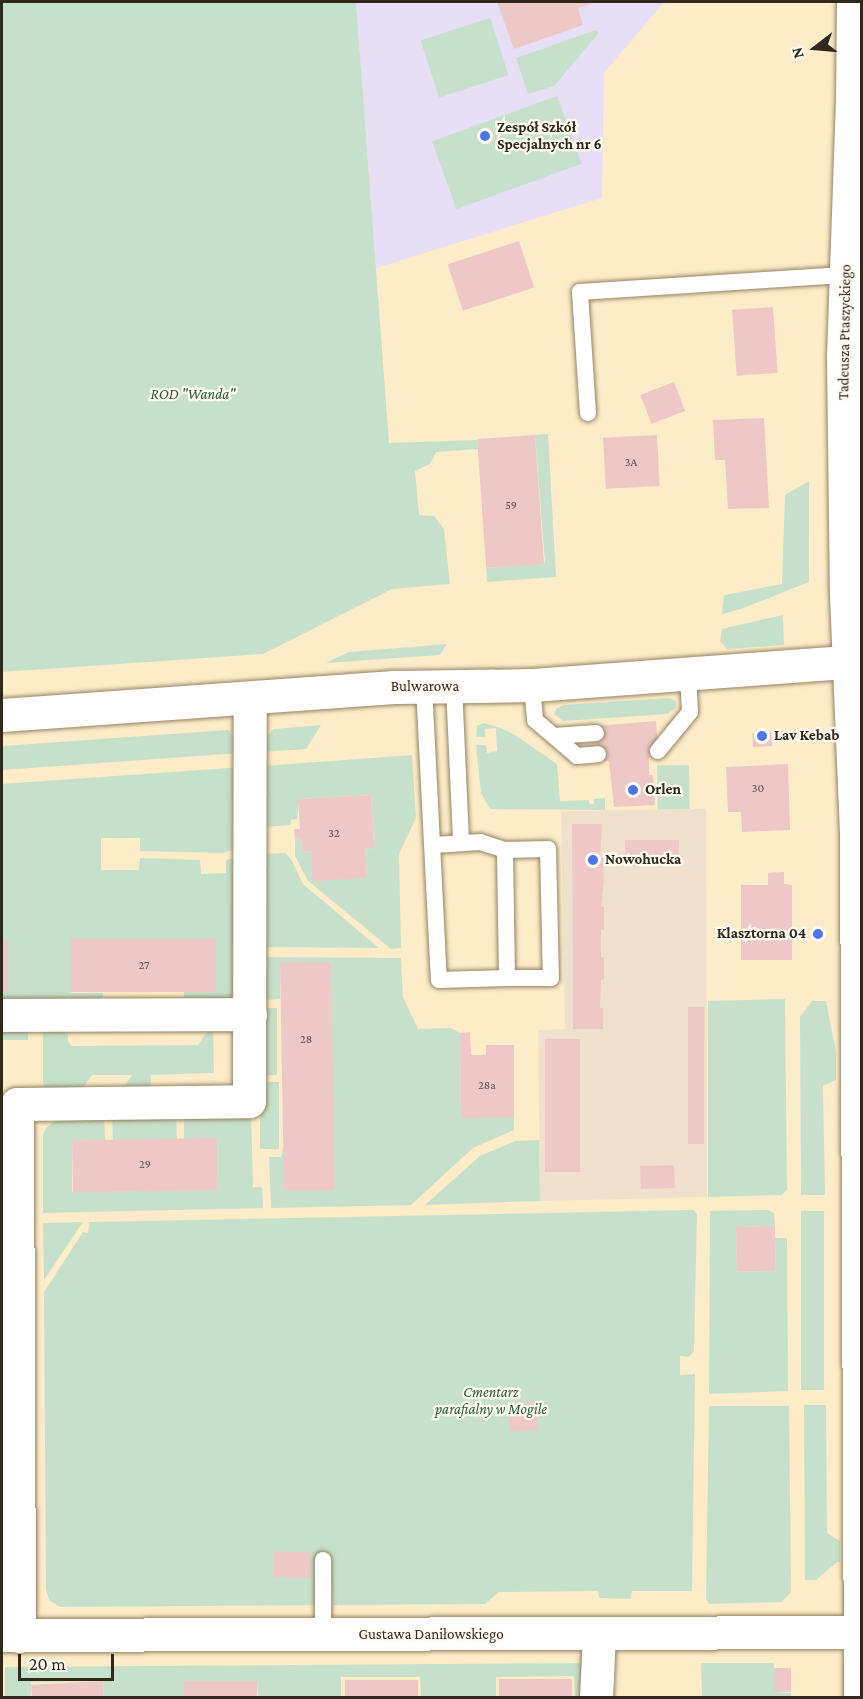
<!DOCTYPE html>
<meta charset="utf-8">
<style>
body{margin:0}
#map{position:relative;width:863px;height:1699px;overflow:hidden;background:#fdecc8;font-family:"Crimson Pro",serif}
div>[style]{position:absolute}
.commercial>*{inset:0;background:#f0e1ce}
.education>*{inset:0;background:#e7dff5}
.green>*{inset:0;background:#c7e0cb;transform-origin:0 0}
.building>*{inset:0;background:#eec8c7;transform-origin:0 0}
.roads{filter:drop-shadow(0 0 2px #948463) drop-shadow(0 0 2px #948463)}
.service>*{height:16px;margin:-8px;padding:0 8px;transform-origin:8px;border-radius:8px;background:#fff}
.minor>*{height:33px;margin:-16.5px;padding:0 16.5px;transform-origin:16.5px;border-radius:16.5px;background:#fff}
.tertiary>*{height:33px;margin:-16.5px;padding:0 16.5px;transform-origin:16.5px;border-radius:16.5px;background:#fff}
.primary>*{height:33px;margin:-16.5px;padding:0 16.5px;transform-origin:16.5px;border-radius:16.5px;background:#fff}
.dots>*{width:16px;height:16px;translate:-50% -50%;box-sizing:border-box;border:3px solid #fefbf3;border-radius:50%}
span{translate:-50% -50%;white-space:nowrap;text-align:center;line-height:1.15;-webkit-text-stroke:4.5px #fefbf3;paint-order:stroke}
.number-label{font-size:12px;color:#5f5046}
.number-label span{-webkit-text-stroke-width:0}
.poi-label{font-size:15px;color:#2f281b;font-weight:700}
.left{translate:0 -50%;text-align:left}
.right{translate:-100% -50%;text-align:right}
.street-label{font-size:15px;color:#2f281b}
.park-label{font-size:15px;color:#2d5938;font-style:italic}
.frame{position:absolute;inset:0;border:3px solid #2f281b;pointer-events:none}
.north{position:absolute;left:785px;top:18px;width:60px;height:60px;-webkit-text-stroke:4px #fefbf3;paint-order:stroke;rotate:254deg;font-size:16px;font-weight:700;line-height:24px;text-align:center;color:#2f281b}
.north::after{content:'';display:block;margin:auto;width:21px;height:27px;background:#2f281b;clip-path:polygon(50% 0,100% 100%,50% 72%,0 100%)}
.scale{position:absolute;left:18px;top:1654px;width:96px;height:27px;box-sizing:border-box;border:3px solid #2f281b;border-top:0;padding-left:8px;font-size:18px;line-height:21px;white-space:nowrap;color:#2f281b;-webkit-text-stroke:4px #fefbf3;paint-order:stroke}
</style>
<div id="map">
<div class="commercial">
<div style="clip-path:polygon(706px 809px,707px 1197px,540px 1201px,538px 1030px,565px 1029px,561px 811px)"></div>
</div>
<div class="education">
<div style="clip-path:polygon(356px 2px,664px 2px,604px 73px,602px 198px,376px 268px)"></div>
</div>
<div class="green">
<div style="clip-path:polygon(2px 2px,356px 2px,389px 443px,477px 440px,478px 449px,436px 452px,430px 464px,415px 471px,419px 515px,434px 516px,444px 529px,450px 584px,392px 589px,263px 654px,2px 672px)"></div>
<div style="left:490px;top:18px;width:60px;height:73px;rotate:72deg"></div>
<div style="clip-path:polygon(596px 30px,599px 33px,554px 86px,528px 94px,516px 58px)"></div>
<div style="left:557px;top:96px;width:72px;height:133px;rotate:70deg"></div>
<div style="clip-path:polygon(548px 434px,556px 577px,487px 582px,486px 568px,545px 563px,535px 435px)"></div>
<div style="clip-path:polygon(809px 481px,809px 582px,741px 609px,722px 614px,724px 595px,782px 584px,785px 495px)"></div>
<div style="clip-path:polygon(783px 615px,784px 645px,727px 649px,720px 641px,722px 629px)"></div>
<div style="clip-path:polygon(447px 644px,440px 655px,326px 663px,349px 652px)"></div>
<div style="clip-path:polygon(670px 698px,676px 701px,676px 708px,667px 714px,563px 721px,554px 714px,556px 709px,563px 705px)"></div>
<div style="clip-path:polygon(484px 723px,501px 728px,515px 735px,557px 764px,560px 801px,589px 800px,590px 804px,594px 804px,594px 799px,605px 798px,605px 810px,490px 809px,481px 793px,476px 745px,486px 745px,487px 753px,497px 751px,496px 728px,485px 729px,485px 737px,476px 737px,477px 726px)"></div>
<div style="clip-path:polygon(321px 725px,306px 749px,263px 752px,264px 740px,274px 729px)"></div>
<div style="clip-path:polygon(228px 730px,237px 739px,239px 753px,2px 770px,2px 746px)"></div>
<div style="clip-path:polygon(412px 755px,416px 818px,399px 854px,401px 948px,391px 949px,308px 881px,295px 856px,295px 839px,301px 838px,302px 852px,311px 851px,313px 881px,367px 877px,365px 849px,374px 848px,371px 795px,299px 799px,297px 819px,291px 820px,290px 825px,264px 827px,264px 766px)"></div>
<div style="left:689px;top:765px;width:44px;height:32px;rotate:89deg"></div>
<div style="clip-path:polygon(243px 767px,243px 847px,223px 853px,140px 851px,140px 838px,101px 838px,101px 870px,139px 870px,140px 858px,200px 860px,201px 874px,226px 873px,226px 860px,244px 856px,233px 1004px,184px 1007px,184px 992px,216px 991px,216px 939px,71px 941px,71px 993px,103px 993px,103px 1007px,2px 1008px,2px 992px,8px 992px,8px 941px,2px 941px,2px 784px)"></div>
<div style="clip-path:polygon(285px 853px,291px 859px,303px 884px,379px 948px,266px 947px,265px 854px)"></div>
<div style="clip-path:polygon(263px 957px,401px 958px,403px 997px,418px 1029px,451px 1028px,460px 1033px,461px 1117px,514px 1117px,514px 1130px,473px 1148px,411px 1205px,271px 1208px,269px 1157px,281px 1157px,331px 963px,280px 963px,280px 999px,263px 1000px)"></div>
<div style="clip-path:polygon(785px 999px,787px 1190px,782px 1195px,708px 1197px,708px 1001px)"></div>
<div style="clip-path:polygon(812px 1001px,826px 1001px,836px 1052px,836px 1080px,823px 1086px,825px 1195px,801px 1195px,800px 1017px)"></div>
<div style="left:262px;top:1008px;width:15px;height:67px"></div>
<div style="left:2px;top:1023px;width:26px;height:17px"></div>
<div style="clip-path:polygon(43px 1023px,67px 1024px,68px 1041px,71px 1046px,198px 1045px,213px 1023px,214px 1073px,151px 1075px,150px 1097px,116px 1098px,132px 1075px,92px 1075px,76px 1098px,48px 1098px,43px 1082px)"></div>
<div style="left:260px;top:1082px;width:19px;height:67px"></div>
<div style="clip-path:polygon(104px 1112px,105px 1140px,72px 1141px,72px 1192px,218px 1190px,217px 1138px,184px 1139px,184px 1113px,251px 1112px,253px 1187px,262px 1187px,263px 1208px,43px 1213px,43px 1134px,47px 1127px,67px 1113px)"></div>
<div style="left:176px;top:1112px;width:27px;height:64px;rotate:88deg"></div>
<div style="clip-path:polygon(539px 1140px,540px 1201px,425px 1205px,480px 1156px,515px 1141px)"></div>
<div style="clip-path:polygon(693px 1210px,697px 1214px,694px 1351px,689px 1357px,680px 1356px,680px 1375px,695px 1374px,692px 1591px,632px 1591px,631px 1599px,599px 1598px,598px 1591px,499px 1592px,485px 1604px,333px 1605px,332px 1582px,323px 1582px,315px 1605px,60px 1607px,49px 1600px,46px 1589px,44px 1292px,83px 1232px,88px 1233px,89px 1222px)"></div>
<div style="clip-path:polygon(768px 1210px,774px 1213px,775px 1226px,736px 1227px,737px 1272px,776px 1271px,775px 1238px,787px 1238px,788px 1391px,709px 1394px,710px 1211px)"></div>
<div style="left:801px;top:1211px;width:23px;height:179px"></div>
<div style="clip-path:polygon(83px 1222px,44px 1280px,43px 1223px)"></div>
<div style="clip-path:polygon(804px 1405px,826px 1405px,827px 1533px,840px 1541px,840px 1562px,837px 1562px,816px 1580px,805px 1580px)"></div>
<div style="clip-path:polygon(709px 1406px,789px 1406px,791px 1592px,781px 1602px,709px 1604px,706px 1599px)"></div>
<div style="clip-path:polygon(584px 1663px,586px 1697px,575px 1697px,574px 1676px,496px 1677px,496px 1698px,421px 1697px,420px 1677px,341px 1677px,341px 1697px,258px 1697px,257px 1681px,184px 1681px,184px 1698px,104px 1697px,103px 1681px,31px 1682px,31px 1697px,5px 1697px,5px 1667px)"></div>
<div style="clip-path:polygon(701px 1663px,774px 1663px,774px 1692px,791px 1693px,791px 1697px,702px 1697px)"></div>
</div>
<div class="building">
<div style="clip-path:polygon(497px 2px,596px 2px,578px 8px,583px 25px,514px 49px)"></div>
<div style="left:519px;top:241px;width:49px;height:75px;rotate:72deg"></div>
<div style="left:773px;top:307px;width:66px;height:41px;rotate:86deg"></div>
<div style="left:674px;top:382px;width:31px;height:36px;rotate:69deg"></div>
<div style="clip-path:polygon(764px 418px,769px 508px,728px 509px,725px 460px,715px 460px,713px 420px)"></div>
<div style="left:535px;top:435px;width:129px;height:58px;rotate:86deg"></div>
<div style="left:657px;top:435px;width:51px;height:54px;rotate:87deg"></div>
<div style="clip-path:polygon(656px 721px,659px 757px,649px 758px,649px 775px,653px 775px,655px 805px,614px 807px,609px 761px,598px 761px,596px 726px)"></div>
<div style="left:771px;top:732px;width:14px;height:19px;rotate:86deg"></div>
<div style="clip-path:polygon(788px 764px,790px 830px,742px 832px,741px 812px,728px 812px,726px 767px)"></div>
<div style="clip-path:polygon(371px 795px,374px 848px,365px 849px,367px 878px,312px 881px,311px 851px,302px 852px,301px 838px,295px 839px,294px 829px,300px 829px,298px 799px)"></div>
<div style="clip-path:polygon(572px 824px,602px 824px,600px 858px,603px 858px,604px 881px,601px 907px,604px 907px,604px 930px,601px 930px,601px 957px,604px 957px,604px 979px,601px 980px,600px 1008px,603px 1008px,603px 1029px,573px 1029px)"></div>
<div style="left:679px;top:840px;width:26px;height:54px;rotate:90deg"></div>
<div style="clip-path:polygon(784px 872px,784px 884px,792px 885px,792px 960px,741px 960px,741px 885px,768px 885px,768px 873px)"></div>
<div style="left:216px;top:939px;width:53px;height:145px;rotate:90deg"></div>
<div style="left:2px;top:941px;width:6px;height:51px"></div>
<div style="left:331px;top:962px;width:228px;height:51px;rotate:89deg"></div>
<div style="left:688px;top:1007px;width:16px;height:137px"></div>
<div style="clip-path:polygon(470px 1032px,471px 1055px,486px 1055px,486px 1045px,514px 1045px,514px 1117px,461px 1118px,460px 1033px)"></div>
<div style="left:545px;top:1039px;width:35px;height:133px"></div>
<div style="left:217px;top:1138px;width:52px;height:145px;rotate:89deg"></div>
<div style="left:674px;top:1165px;width:23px;height:34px;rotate:88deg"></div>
<div style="left:775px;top:1226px;width:45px;height:39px;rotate:89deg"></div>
<div style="left:537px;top:1402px;width:28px;height:28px;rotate:88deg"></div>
<div style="left:274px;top:1551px;width:37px;height:26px;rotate:2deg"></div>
<div style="left:774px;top:1668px;width:17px;height:24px"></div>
<div style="left:499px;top:1679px;width:73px;height:19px"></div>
<div style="left:345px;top:1680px;width:73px;height:18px"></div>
<div style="left:103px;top:1681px;width:17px;height:72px;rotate:87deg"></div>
<div style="left:184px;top:1681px;width:73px;height:17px"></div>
</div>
<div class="roads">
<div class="service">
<div style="left:588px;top:413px;width:121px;rotate:-93.8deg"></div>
<div style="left:580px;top:292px;width:267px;rotate:-3.7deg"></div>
<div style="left:532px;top:685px;width:35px;rotate:85deg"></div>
<div style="left:535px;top:720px;width:55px;rotate:40.6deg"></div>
<div style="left:577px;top:756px;width:21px;rotate:-5deg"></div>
<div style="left:424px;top:686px;width:294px;rotate:87.1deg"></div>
<div style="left:439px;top:980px;width:68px;rotate:-1.7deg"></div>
<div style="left:507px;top:978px;width:128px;rotate:-90.9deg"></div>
<div style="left:505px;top:850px;width:25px;rotate:-162deg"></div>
<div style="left:481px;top:842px;width:47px;rotate:176.3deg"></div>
<div style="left:454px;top:686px;width:157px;rotate:87.4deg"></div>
<div style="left:554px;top:736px;width:42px;rotate:-4.1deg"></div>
<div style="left:658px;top:751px;width:50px;rotate:-50.6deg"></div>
<div style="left:690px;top:712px;width:38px;rotate:-93deg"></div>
<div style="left:505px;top:850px;width:43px;rotate:-1.3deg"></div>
<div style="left:548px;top:849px;width:129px;rotate:88.7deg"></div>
<div style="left:551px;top:978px;width:44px;rotate:180deg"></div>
<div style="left:323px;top:1636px;width:76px;rotate:-90deg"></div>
</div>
<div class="minor">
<div style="left:2px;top:1015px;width:248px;rotate:-0.2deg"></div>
<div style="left:2px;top:1635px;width:860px;rotate:-0.2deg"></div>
<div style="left:19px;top:1636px;width:532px;rotate:-90.22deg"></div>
<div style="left:17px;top:1104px;width:232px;rotate:-0.7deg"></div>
<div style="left:249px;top:1101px;width:403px;rotate:-89.9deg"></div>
<div style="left:596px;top:1698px;width:63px;rotate:-87.3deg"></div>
</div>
<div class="tertiary">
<div style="left:2px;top:715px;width:396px;rotate:-4.1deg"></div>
<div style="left:397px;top:687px;width:135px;rotate:-0.8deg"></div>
<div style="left:532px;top:685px;width:331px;rotate:-4.2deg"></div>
</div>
<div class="primary">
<div style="left:853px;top:2px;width:97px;rotate:90.6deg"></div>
<div style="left:852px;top:99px;width:257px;rotate:92deg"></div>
<div style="left:843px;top:356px;width:238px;rotate:89.3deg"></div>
<div style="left:846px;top:594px;width:242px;rotate:87.6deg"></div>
<div style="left:856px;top:836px;width:862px;rotate:89.73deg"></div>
</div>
</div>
<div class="dots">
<div style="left:485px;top:136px;background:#4b77ea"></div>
<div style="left:762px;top:736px;background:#4b77ea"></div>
<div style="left:633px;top:790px;background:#4b77ea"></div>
<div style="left:593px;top:860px;background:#4b77ea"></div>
<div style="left:818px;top:934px;background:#4b77ea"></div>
</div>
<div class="number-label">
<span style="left:631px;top:463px">3A</span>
<span style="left:511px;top:506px">59</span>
<span style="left:758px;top:789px">30</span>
<span style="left:334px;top:834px">32</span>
<span style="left:144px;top:966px">27</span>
<span style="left:306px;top:1040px">28</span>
<span style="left:487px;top:1086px">28a</span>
<span style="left:145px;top:1165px">29</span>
</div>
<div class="poi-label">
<span class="left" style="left:497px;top:136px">Zespół Szkół<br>Specjalnych nr 6</span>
<span class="left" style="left:774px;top:736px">Lav Kebab</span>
<span class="left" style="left:645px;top:790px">Orlen</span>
<span class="left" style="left:605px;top:860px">Nowohucka</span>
<span class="right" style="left:806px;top:934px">Klasztorna 04</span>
</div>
<div class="street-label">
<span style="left:845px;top:332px;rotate:-89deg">Tadeusza Ptaszyckiego</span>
<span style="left:425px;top:687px">Bulwarowa</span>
<span style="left:431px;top:1635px">Gustawa Daniłowskiego</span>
</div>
<div class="park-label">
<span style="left:193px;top:395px">ROD "Wanda"</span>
<span style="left:491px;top:1401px">Cmentarz<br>parafialny w Mogile</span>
</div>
<div class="frame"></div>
<div class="north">N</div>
<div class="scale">20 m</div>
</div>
